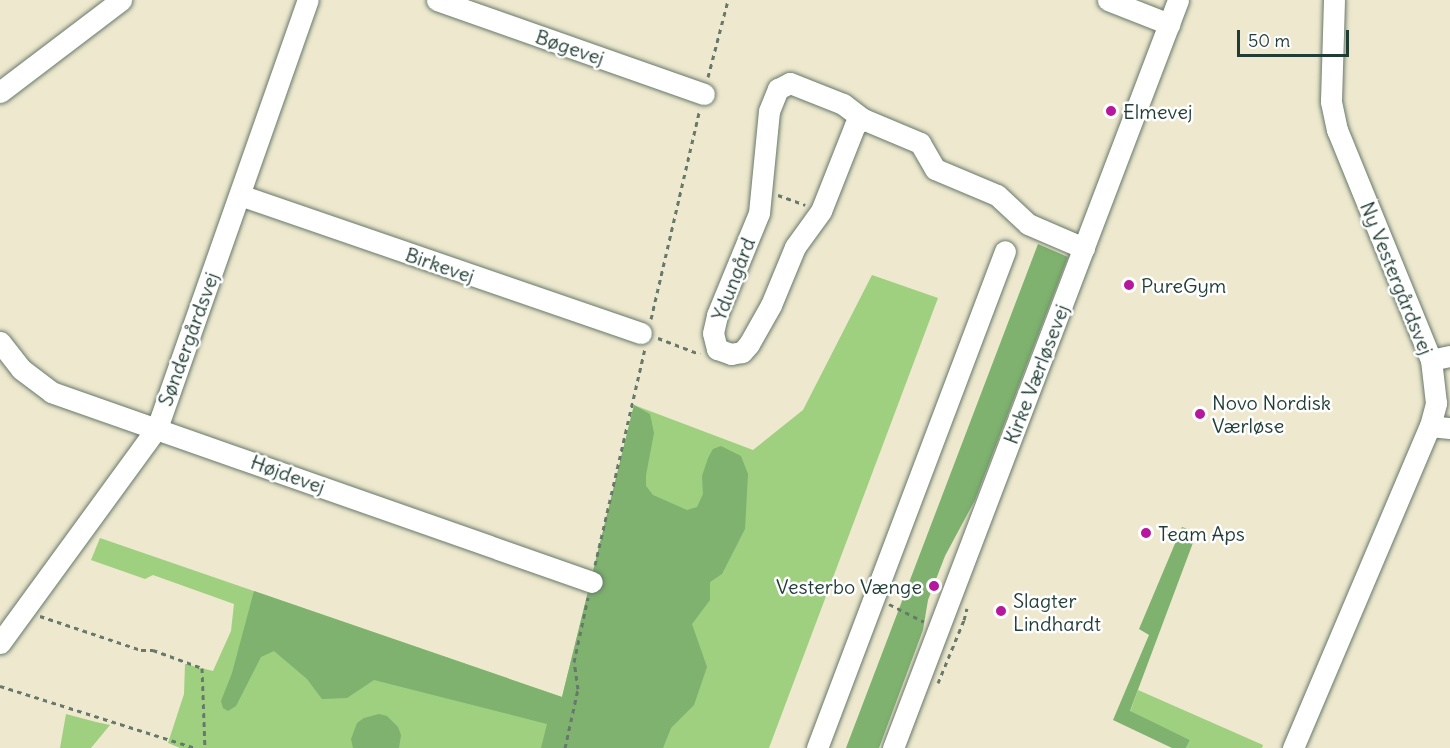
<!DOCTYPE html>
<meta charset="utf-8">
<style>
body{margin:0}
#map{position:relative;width:1450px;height:748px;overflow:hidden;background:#ede8ce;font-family:Delius,sans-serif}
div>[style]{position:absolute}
.green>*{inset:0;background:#9ed07f}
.forest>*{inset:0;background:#7eb26e}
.path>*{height:3px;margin-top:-1.5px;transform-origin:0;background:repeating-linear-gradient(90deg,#67796a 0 4.5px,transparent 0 9px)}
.roads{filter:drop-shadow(0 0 2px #67796a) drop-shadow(0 0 2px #67796a)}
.minor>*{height:21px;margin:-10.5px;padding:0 10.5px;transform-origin:10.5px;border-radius:10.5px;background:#fff}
.dots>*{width:16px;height:16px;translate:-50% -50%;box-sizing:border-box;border:3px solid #fff;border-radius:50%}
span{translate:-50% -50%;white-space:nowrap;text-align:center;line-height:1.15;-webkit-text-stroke:5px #fff;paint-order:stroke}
.street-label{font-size:20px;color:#1f3d34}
.poi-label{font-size:20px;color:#1f3d34}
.left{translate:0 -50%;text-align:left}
.right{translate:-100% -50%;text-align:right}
.scale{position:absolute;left:1237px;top:30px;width:112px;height:27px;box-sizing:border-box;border:3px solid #1f3d34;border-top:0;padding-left:8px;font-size:18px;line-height:21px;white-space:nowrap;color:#1f3d34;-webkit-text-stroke:4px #fff;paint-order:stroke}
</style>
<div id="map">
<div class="green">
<div style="clip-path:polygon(872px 275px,938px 298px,769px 748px,180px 748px,168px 743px,184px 694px,185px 664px,213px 671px,231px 631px,234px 604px,153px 575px,145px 579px,91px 560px,100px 538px,562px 697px,634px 405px,753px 450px,803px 410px)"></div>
<div style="clip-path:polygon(1138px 690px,1263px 745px,1262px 748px,1186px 748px,1190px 740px,1130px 712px)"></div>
<div style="clip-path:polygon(66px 714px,96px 722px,110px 725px,91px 748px,60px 748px)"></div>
</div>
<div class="forest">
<div style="clip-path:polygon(1038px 244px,1068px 257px,975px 500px,945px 556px,928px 600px,923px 630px,879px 748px,846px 748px)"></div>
<div style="clip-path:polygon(634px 405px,650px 414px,654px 433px,646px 475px,646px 486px,653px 495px,687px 510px,697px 507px,703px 494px,702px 476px,708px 458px,713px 449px,721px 446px,741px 456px,748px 474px,745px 529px,722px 574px,710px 582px,710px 600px,692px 624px,707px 667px,694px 705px,671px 728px,663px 748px,541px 748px,547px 724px,374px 680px,347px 698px,322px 699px,307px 679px,274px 651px,261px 657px,236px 706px,228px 711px,223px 708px,221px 701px,232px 673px,254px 591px,562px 697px)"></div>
<div style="clip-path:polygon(1182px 527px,1197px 532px,1130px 711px,1190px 740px,1186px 748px,1172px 748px,1113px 720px,1149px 635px,1139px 629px)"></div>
<div style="clip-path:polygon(379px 714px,387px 716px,398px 727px,401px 735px,399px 748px,353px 748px,351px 739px,357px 723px,364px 718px)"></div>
</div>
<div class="path">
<div style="left:708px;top:77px;width:80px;rotate:-75.4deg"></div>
<div style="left:778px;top:195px;width:29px;rotate:20deg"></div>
<div style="left:651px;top:319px;width:216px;rotate:-76.9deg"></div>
<div style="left:658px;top:338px;width:45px;rotate:20.9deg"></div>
<div style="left:595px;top:565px;width:222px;rotate:-77deg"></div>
<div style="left:889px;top:604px;width:39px;rotate:27deg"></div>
<div style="left:40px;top:616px;width:107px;rotate:18.6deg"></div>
<div style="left:141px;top:650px;width:12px"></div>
<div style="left:153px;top:650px;width:52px;rotate:20.2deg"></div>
<div style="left:202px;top:668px;width:80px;rotate:87.9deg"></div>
<div style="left:938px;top:683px;width:68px;rotate:-67.6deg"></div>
<div style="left:964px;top:620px;width:12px;rotate:-76deg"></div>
<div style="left:0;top:686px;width:205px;rotate:17.6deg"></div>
<div style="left:565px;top:748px;width:60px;rotate:-77.6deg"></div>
<div style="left:578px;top:689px;width:27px;rotate:-98deg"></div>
<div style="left:574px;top:662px;width:66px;rotate:-77.7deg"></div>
</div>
<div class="roads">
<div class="minor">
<div style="left:437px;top:0;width:283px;rotate:19.4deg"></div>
<div style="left:1108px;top:0;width:66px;rotate:21.5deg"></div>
<div style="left:0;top:92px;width:152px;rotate:-37.2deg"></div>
<div style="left:863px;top:119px;width:10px;rotate:143deg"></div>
<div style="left:855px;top:125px;width:92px;rotate:111.6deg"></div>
<div style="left:821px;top:211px;width:44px;rotate:125.8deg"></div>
<div style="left:795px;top:247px;width:63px;rotate:112.5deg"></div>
<div style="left:771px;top:305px;width:45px;rotate:119.4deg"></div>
<div style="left:749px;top:344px;width:11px;rotate:131deg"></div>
<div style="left:742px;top:352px;width:11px;rotate:170deg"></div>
<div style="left:731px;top:354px;width:15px;rotate:-160deg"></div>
<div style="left:717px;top:349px;width:16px;rotate:-104deg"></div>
<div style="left:713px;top:333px;width:18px;rotate:-77deg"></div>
<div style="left:717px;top:315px;width:110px;rotate:-67.6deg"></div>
<div style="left:759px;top:213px;width:102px;rotate:-84.4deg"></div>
<div style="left:769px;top:111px;width:24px;rotate:-68deg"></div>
<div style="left:778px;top:89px;width:13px;rotate:-27deg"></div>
<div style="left:790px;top:83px;width:57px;rotate:21.6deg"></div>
<div style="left:843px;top:104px;width:25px;rotate:37deg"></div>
<div style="left:863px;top:119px;width:62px;rotate:22.8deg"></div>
<div style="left:920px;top:143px;width:30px;rotate:60deg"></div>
<div style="left:935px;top:169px;width:67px;rotate:22.8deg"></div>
<div style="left:997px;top:195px;width:42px;rotate:43.1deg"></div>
<div style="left:1028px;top:224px;width:61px;rotate:23.2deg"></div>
<div style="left:240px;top:195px;width:424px;rotate:19deg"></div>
<div style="left:0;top:342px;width:34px;rotate:52deg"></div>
<div style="left:21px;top:369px;width:38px;rotate:37deg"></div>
<div style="left:51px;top:392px;width:573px;rotate:19.35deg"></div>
<div style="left:1431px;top:360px;width:19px;rotate:-12deg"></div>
<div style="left:1430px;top:426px;width:20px;rotate:6deg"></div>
<div style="left:0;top:643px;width:266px;rotate:-53.9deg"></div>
<div style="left:157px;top:428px;width:454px;rotate:-70.6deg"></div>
<div style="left:817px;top:748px;width:531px;rotate:-69.28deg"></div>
<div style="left:893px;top:748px;width:800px;rotate:-69.14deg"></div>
<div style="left:1293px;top:748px;width:350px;rotate:-67deg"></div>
<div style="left:1430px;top:426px;width:24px;rotate:-75deg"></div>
<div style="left:1436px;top:403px;width:43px;rotate:-96.6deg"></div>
<div style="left:1431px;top:360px;width:248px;rotate:-112.2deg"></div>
<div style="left:1337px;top:130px;width:30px;rotate:-102deg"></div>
<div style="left:1331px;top:101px;width:101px;rotate:-88.3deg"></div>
</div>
</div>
<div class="dots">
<div style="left:1111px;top:111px;background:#b5179e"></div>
<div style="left:1129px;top:285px;background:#b5179e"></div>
<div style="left:1200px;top:414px;background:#b5179e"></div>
<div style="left:1146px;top:533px;background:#b5179e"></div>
<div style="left:934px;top:586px;background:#b5179e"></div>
<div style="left:1001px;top:611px;background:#b5179e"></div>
</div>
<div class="street-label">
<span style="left:570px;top:47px;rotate:19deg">Bøgevej</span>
<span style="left:440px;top:265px;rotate:19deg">Birkevej</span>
<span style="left:1397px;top:278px;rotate:68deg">Ny Vestergårdsvej</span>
<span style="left:733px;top:279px;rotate:-69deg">Ydungård</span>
<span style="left:188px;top:339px;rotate:-70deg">Søndergårdsvej</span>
<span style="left:1036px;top:374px;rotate:-69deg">Kirke Værløsevej</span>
<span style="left:288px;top:474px;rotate:20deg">Højdevej</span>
</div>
<div class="poi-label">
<span class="left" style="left:1123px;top:111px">Elmevej</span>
<span class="left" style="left:1141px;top:285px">PureGym</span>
<span class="left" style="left:1212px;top:414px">Novo Nordisk<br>Værløse</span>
<span class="left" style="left:1158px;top:533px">Team Aps</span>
<span class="right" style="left:922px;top:586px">Vesterbo Vænge</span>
<span class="left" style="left:1013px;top:612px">Slagter<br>Lindhardt</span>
</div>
<div class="scale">50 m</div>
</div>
